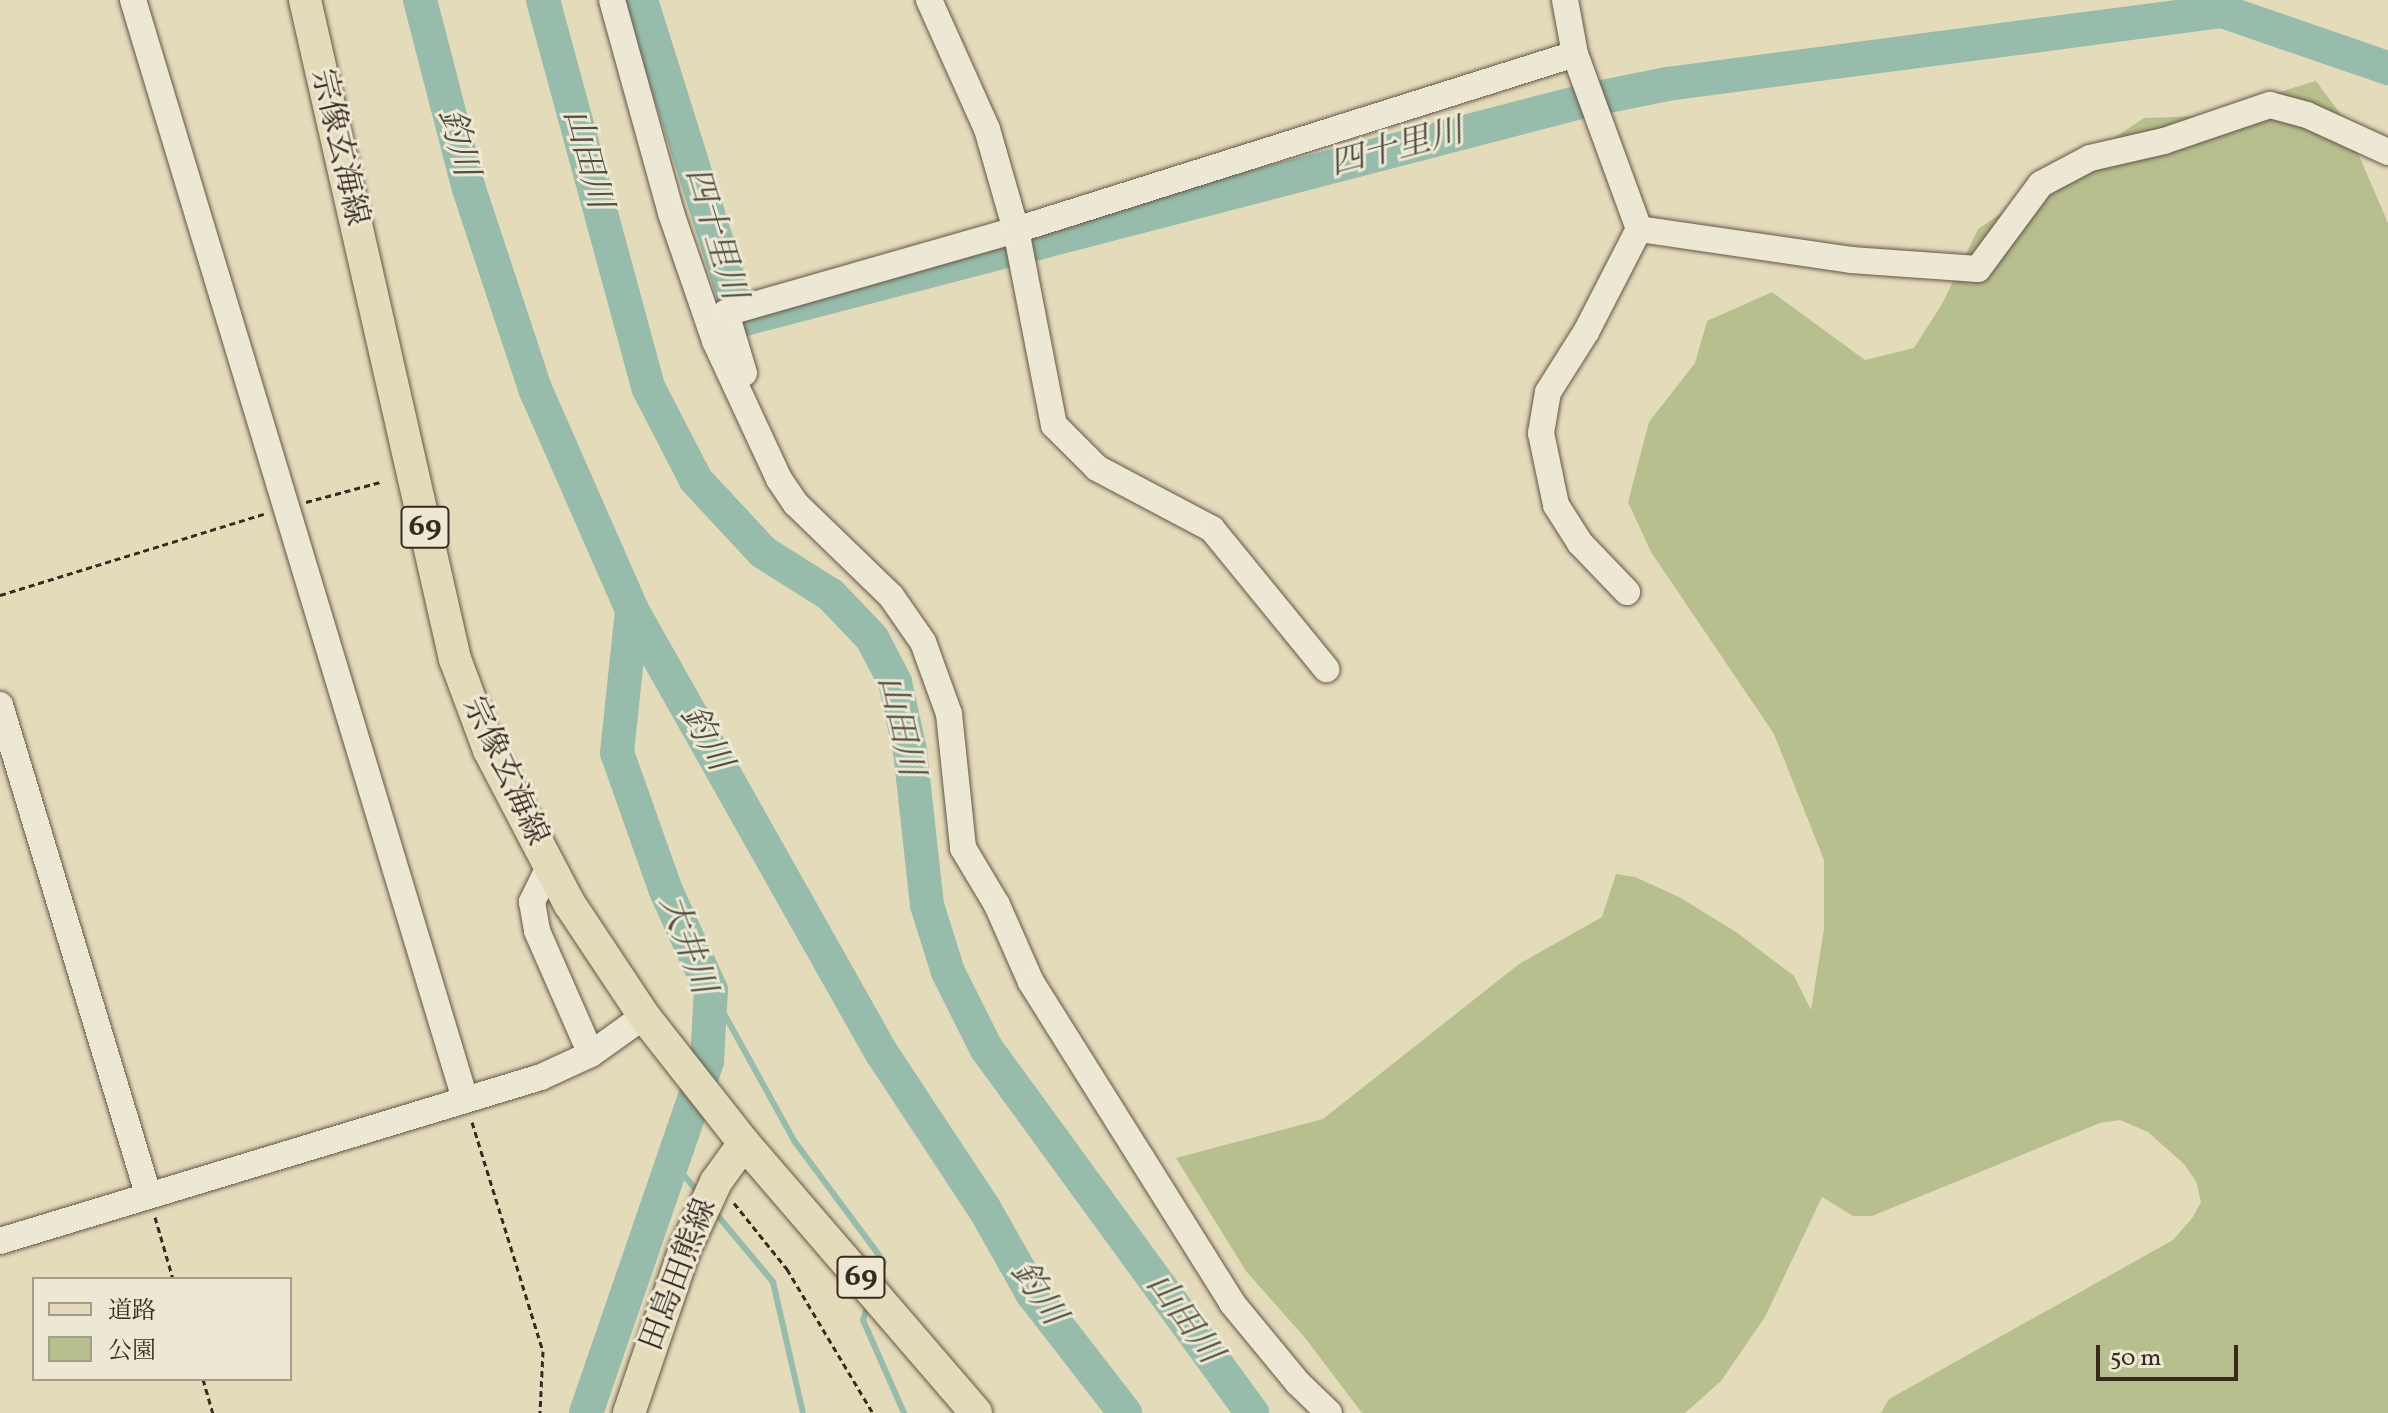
<!DOCTYPE html>
<meta charset="utf-8">
<style>
body{margin:0}
#map{position:relative;width:2388px;height:1413px;overflow:hidden;background:#e4dbbb;font-family:Vollkorn,"Noto Serif JP",serif}
div>[style]{position:absolute}
.green>*{inset:0;background:#b7bf8e}
.stream>*{height:6px;margin:-3px;padding:0 3px;transform-origin:3px;border-radius:3px;background:#97bcab}
.river>*{height:34px;margin:-17px;padding:0 17px;transform-origin:17px;border-radius:17px;background:#97bcab}
.path>*{height:3px;margin-top:-1.5px;transform-origin:0;background:repeating-linear-gradient(90deg,#392a20 0 6px,transparent 0 10px)}
.roads{filter:drop-shadow(0 0 2px #645647) drop-shadow(0 0 2px #645647)}
.minor>*{height:26px;margin:-13px;padding:0 13px;transform-origin:13px;border-radius:13px;background:#ede8d3}
.major>*{height:32px;margin:-16px;padding:0 16px;transform-origin:16px;border-radius:16px;background:#e4dbbb}
span{translate:-50% -50%;white-space:nowrap;text-align:center;line-height:1.15;-webkit-text-stroke:6px #ede8d3;paint-order:stroke}
.shield-label span{padding:2px 6px;background:#ede8d3;border:2px solid;border-radius:6px;-webkit-text-stroke-width:0}
.shield-label{font-size:30px;color:#392a20;font-weight:700}
.street-label{font-size:32px;color:#392a20}
.water-label{font-size:34px;color:#504e43;font-style:italic}
.legend{position:absolute;left:32px;top:1277px;width:260px;height:104px;box-sizing:border-box;background:#ede8d3;border:2px solid #a59c8b;margin:0;padding:10px 14px;list-style:none;font-size:24px;color:#392a20}
.legend li{display:flex;align-items:center;gap:16px;height:40px}
.legend b{width:40px;border:2px solid #a59c8b}
.scale{position:absolute;left:2096px;top:1345px;width:142px;height:36px;box-sizing:border-box;border:4px solid #392a20;border-top:0;padding-left:10px;font-size:24px;line-height:28px;white-space:nowrap;color:#392a20;-webkit-text-stroke:6px #ede8d3;paint-order:stroke}
</style>
<div id="map">
<div class="green">
<div style="clip-path:polygon(2316px 81px,2342px 116px,2388px 223px,2388px 1413px,1881px 1413px,1889px 1399px,2173px 1240px,2193px 1217px,2201px 1202px,2196px 1181px,2184px 1164px,2148px 1132px,2120px 1120px,2100px 1123px,1872px 1216px,1853px 1216px,1822px 1197px,1765px 1317px,1721px 1381px,1685px 1413px,1362px 1413px,1306px 1339px,1246px 1271px,1176px 1158px,1323px 1119px,1519px 964px,1602px 917px,1616px 874px,1635px 877px,1679px 897px,1736px 932px,1794px 976px,1811px 1010px,1824px 929px,1824px 860px,1774px 734px,1651px 552px,1628px 502px,1649px 422px,1695px 363px,1707px 321px,1772px 292px,1865px 360px,1914px 348px,1942px 304px,1978px 229px,2144px 118px,2200px 116px)"></div>
</div>
<div class="stream">
<div style="left:711px;top:990px;width:174px;rotate:61.1deg"></div>
<div style="left:795px;top:1142px;width:149px;rotate:53.4deg"></div>
<div style="left:884px;top:1262px;width:12px;rotate:110deg"></div>
<div style="left:670px;top:1159px;width:43px;rotate:49.7deg"></div>
<div style="left:713px;top:1210px;width:94px;rotate:50.2deg"></div>
<div style="left:773px;top:1282px;width:134px;rotate:77.1deg"></div>
<div style="left:866px;top:1311px;width:9px;rotate:108deg"></div>
<div style="left:863px;top:1320px;width:102px;rotate:66.2deg"></div>
</div>
<div class="river">
<div style="left:420px;top:0;width:195px;rotate:75.5deg"></div>
<div style="left:469px;top:189px;width:213px;rotate:71.7deg"></div>
<div style="left:536px;top:391px;width:239px;rotate:66.3deg"></div>
<div style="left:632px;top:610px;width:507px;rotate:60.61deg"></div>
<div style="left:881px;top:1052px;width:187px;rotate:56.6deg"></div>
<div style="left:984px;top:1208px;width:98px;rotate:60.5deg"></div>
<div style="left:1032px;top:1293px;width:152px;rotate:52.2deg"></div>
<div style="left:543px;top:0;width:403px;rotate:74.8deg"></div>
<div style="left:649px;top:389px;width:102px;rotate:62.7deg"></div>
<div style="left:696px;top:480px;width:98px;rotate:47.1deg"></div>
<div style="left:763px;top:552px;width:80px;rotate:32.3deg"></div>
<div style="left:831px;top:595px;width:59px;rotate:46.4deg"></div>
<div style="left:872px;top:638px;width:50px;rotate:62.4deg"></div>
<div style="left:895px;top:682px;width:71px;rotate:77.7deg"></div>
<div style="left:910px;top:751px;width:155px;rotate:83.7deg"></div>
<div style="left:927px;top:905px;width:70px;rotate:72.6deg"></div>
<div style="left:948px;top:972px;width:85px;rotate:63.4deg"></div>
<div style="left:986px;top:1048px;width:452px;rotate:53.9deg"></div>
<div style="left:641px;top:0;width:335px;rotate:72.6deg"></div>
<div style="left:741px;top:320px;width:875px;rotate:-14.56deg"></div>
<div style="left:1588px;top:100px;width:81px;rotate:-11.4deg"></div>
<div style="left:1667px;top:84px;width:560px;rotate:-7.49deg"></div>
<div style="left:2222px;top:11px;width:176px;rotate:19deg"></div>
<div style="left:586px;top:1413px;width:372px;rotate:-71deg"></div>
<div style="left:707px;top:1061px;width:71px;rotate:-86.8deg"></div>
<div style="left:711px;top:990px;width:109px;rotate:-114.4deg"></div>
<div style="left:666px;top:891px;width:146px;rotate:-109.5deg"></div>
<div style="left:617px;top:753px;width:144px;rotate:-84deg"></div>
</div>
<div class="path">
<div style="left:306px;top:502px;width:77px;rotate:-15.1deg"></div>
<div style="left:0;top:595px;width:276px;rotate:-17.1deg"></div>
<div style="left:472px;top:1122px;width:240px;rotate:72.8deg"></div>
<div style="left:543px;top:1351px;width:62px;rotate:92.8deg"></div>
<div style="left:734px;top:1203px;width:85px;rotate:51.2deg"></div>
<div style="left:787px;top:1269px;width:168px;rotate:59.2deg"></div>
<div style="left:155px;top:1217px;width:65px;rotate:73.8deg"></div>
<div style="left:203px;top:1379px;width:35px;rotate:74deg"></div>
</div>
<div class="roads">
<div class="minor">
<div style="left:133px;top:0;width:1148px;rotate:73.19deg"></div>
<div style="left:612px;top:0;width:221px;rotate:74.5deg"></div>
<div style="left:671px;top:213px;width:135px;rotate:71deg"></div>
<div style="left:715px;top:341px;width:152px;rotate:65.1deg"></div>
<div style="left:779px;top:479px;width:30px;rotate:56deg"></div>
<div style="left:796px;top:504px;width:132px;rotate:44.1deg"></div>
<div style="left:891px;top:596px;width:56px;rotate:55.2deg"></div>
<div style="left:923px;top:642px;width:77px;rotate:70.1deg"></div>
<div style="left:949px;top:714px;width:135px;rotate:84deg"></div>
<div style="left:963px;top:848px;width:66px;rotate:59.2deg"></div>
<div style="left:997px;top:905px;width:84px;rotate:66.2deg"></div>
<div style="left:1031px;top:982px;width:379px;rotate:57.9deg"></div>
<div style="left:1232px;top:1303px;width:104px;rotate:50.5deg"></div>
<div style="left:1298px;top:1383px;width:43px;rotate:44.1deg"></div>
<div style="left:929px;top:0;width:141px;rotate:65.8deg"></div>
<div style="left:987px;top:129px;width:105px;rotate:74deg"></div>
<div style="left:1016px;top:230px;width:199px;rotate:79deg"></div>
<div style="left:1054px;top:425px;width:61px;rotate:45deg"></div>
<div style="left:1097px;top:468px;width:130px;rotate:27.9deg"></div>
<div style="left:1212px;top:529px;width:181px;rotate:50.8deg"></div>
<div style="left:1565px;top:0;width:55px;rotate:79.5deg"></div>
<div style="left:1575px;top:54px;width:186px;rotate:69.9deg"></div>
<div style="left:1639px;top:229px;width:116px;rotate:117.2deg"></div>
<div style="left:1586px;top:332px;width:71px;rotate:122.3deg"></div>
<div style="left:1548px;top:392px;width:42px;rotate:99.7deg"></div>
<div style="left:1541px;top:433px;width:74px;rotate:78.2deg"></div>
<div style="left:1556px;top:505px;width:45px;rotate:57.7deg"></div>
<div style="left:1580px;top:543px;width:68px;rotate:46.2deg"></div>
<div style="left:1639px;top:229px;width:214px;rotate:8.3deg"></div>
<div style="left:1851px;top:260px;width:127px;rotate:4.1deg"></div>
<div style="left:1978px;top:269px;width:106px;rotate:-53.5deg"></div>
<div style="left:2041px;top:184px;width:55px;rotate:-28deg"></div>
<div style="left:2090px;top:158px;width:76px;rotate:-12.9deg"></div>
<div style="left:2164px;top:141px;width:112px;rotate:-18.8deg"></div>
<div style="left:2270px;top:105px;width:38px;rotate:15deg"></div>
<div style="left:2307px;top:115px;width:89px;rotate:24.6deg"></div>
<div style="left:744px;top:373px;width:63px;rotate:-106.7deg"></div>
<div style="left:726px;top:313px;width:302px;rotate:-16deg"></div>
<div style="left:1016px;top:230px;width:586px;rotate:-17.48deg"></div>
<div style="left:0;top:705px;width:511px;rotate:73.16deg"></div>
<div style="left:549px;top:867px;width:39px;rotate:116deg"></div>
<div style="left:532px;top:902px;width:29px;rotate:80deg"></div>
<div style="left:537px;top:931px;width:134px;rotate:66.3deg"></div>
<div style="left:0;top:1241px;width:565px;rotate:-16.86deg"></div>
<div style="left:541px;top:1077px;width:55px;rotate:-24.7deg"></div>
<div style="left:591px;top:1054px;width:65px;rotate:-35.6deg"></div>
</div>
<div class="major">
<div style="left:305px;top:0;width:676px;rotate:77.18deg"></div>
<div style="left:455px;top:659px;width:97px;rotate:69.5deg"></div>
<div style="left:489px;top:750px;width:173px;rotate:62.4deg"></div>
<div style="left:569px;top:903px;width:136px;rotate:56.4deg"></div>
<div style="left:644px;top:1016px;width:162px;rotate:51.8deg"></div>
<div style="left:744px;top:1143px;width:356px;rotate:49.3deg"></div>
<div style="left:629px;top:1413px;width:171px;rotate:-71.2deg"></div>
<div style="left:684px;top:1251px;width:76px;rotate:-65.1deg"></div>
<div style="left:716px;top:1182px;width:48px;rotate:-54.3deg"></div>
</div>
</div>
<div class="shield-label">
<span style="left:425px;top:527px">69</span>
<span style="left:861px;top:1277px">69</span>
</div>
<div class="street-label">
<span style="left:338px;top:148px;rotate:77deg">宗像玄海線</span>
<span style="left:504px;top:772px;rotate:65deg">宗像玄海線</span>
<span style="left:680px;top:1275px;rotate:-69deg">田島田熊線</span>
</div>
<div class="water-label">
<span style="left:457px;top:143px;rotate:75deg">釣川</span>
<span style="left:1397px;top:149px;rotate:-15deg">四十里川</span>
<span style="left:586px;top:159px;rotate:75deg">山田川</span>
<span style="left:714px;top:234px;rotate:73deg">四十里川</span>
<span style="left:899px;top:726px;rotate:77deg">山田川</span>
<span style="left:705px;top:739px;rotate:61deg">釣川</span>
<span style="left:686px;top:945px;rotate:70deg">大井川</span>
<span style="left:1037px;top:1294px;rotate:56deg">釣川</span>
<span style="left:1183px;top:1319px;rotate:54deg">山田川</span>
</div>
<ul class="legend">
<li><b style="height:10px;background:#e4dbbb"></b>道路</li>
<li><b style="height:22px;background:#b7bf8e"></b>公園</li>
</ul>
<div class="scale">50 m</div>
</div>
